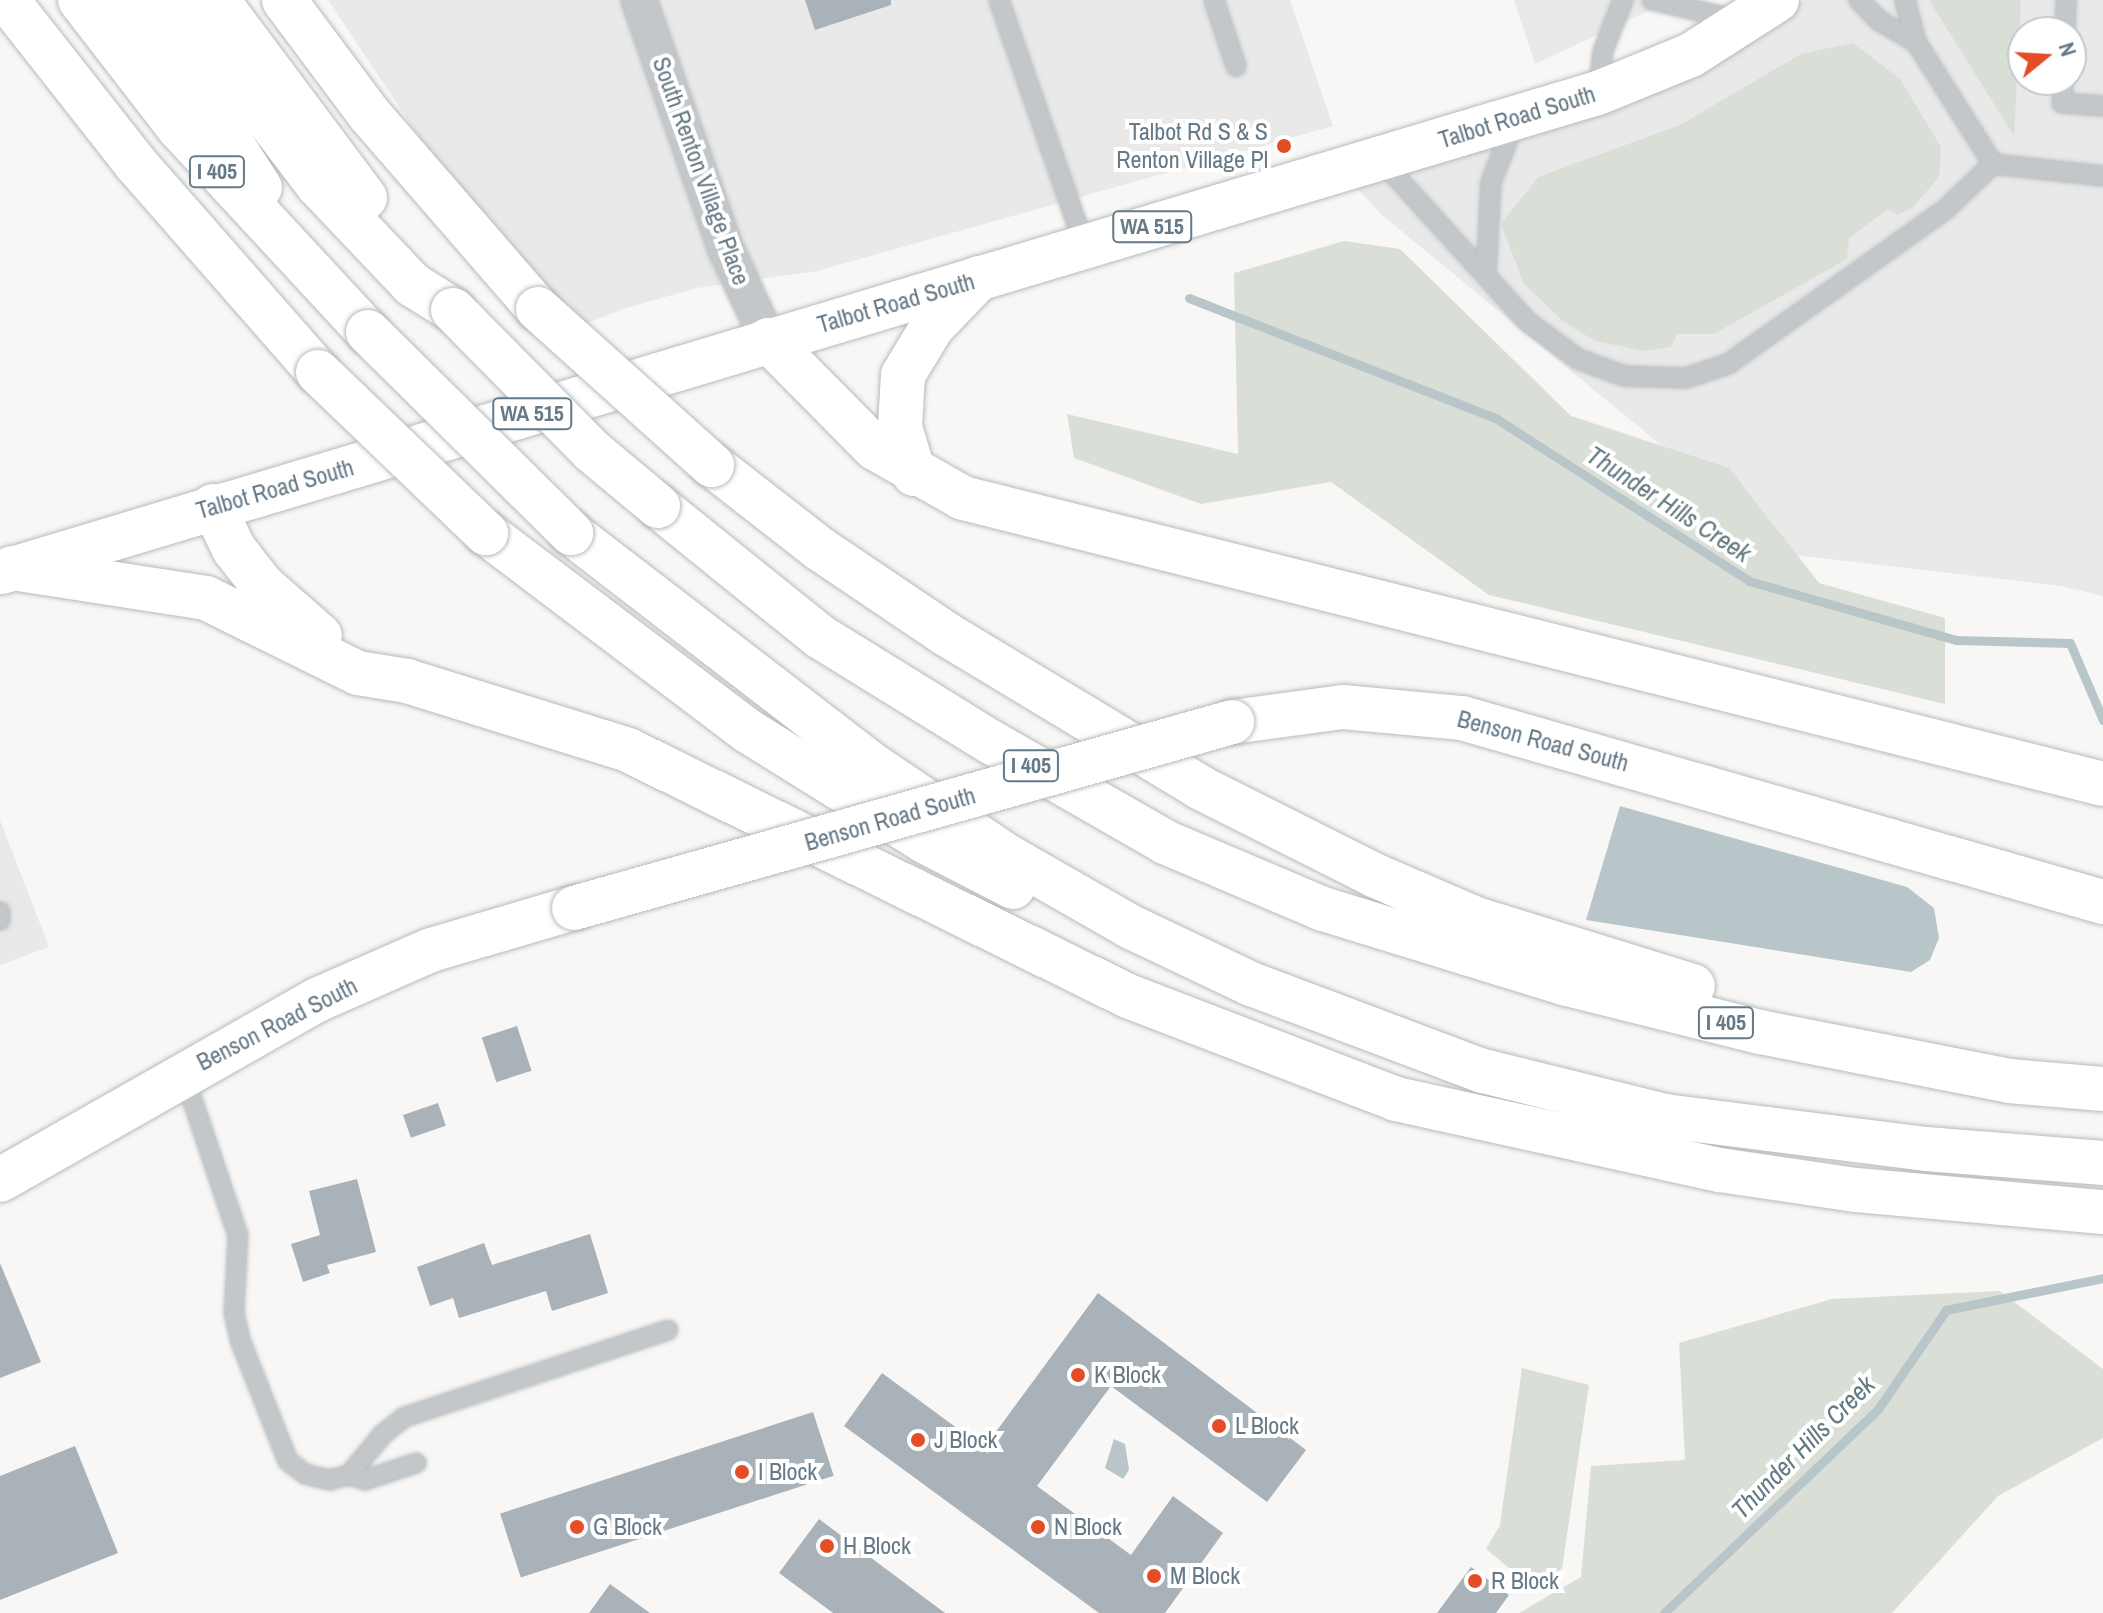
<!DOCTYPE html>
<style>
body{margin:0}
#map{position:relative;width:2103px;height:1613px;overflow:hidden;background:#f8f7f5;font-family:"Archivo Narrow",sans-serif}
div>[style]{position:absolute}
.built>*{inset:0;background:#e8e9e8}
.green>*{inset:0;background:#d9dfd6}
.water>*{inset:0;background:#b9c6c9}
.stream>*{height:9px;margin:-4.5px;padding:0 4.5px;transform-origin:4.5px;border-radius:4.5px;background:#b9c6c9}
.building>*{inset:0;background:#a9b2b8;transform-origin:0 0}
.roads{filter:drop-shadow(0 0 2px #b5bbbf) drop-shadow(0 0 2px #b5bbbf)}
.lane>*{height:18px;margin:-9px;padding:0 9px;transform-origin:9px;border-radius:9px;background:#c3c7ca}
.street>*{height:34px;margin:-17px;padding:0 17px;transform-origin:17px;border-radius:17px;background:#c3c7ca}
.secondary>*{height:44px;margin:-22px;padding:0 22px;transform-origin:22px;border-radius:22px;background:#fff}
.primary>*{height:44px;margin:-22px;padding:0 22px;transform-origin:22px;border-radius:22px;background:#fff}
.highway>*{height:44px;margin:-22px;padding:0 22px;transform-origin:22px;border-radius:22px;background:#fff}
.bridges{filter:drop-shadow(0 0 2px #b5bbbf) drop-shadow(0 0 2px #b5bbbf)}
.secondary-bridge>*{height:44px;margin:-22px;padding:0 22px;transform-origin:22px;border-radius:22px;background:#fff}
.highway-bridge>*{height:44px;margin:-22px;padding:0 22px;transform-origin:22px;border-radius:22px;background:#fff}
.dots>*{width:22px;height:22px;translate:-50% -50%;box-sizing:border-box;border:4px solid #fff;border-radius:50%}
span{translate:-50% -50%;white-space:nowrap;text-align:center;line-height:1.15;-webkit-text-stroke:8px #fff;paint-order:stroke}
.shield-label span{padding:2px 6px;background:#fff;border:2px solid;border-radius:6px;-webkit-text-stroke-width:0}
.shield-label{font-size:22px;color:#667986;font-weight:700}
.street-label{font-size:24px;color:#667986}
.poi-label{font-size:24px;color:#667986}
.right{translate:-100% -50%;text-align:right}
.left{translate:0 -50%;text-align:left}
.water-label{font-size:26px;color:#627a82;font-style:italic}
.north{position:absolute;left:2007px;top:16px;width:80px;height:80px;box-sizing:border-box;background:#fff;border:2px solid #c2c9cf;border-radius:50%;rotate:72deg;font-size:22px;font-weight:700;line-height:32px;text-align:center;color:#667986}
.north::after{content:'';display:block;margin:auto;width:28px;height:36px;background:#e54d27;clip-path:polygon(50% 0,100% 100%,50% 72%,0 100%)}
</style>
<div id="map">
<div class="built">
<div style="clip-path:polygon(328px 0,1290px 0,1333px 126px,817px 271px,697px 288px,626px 308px,552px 337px)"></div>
<div style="clip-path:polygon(1514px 0,1672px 0,1535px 64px)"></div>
<div style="clip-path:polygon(evenodd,1805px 0,2103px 0,2103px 596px,2061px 586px,1794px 555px,1381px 214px,1350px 181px,1667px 79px,1805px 0,2023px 32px,2071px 32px,2071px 80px,2023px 80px,2023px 32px)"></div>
<div style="clip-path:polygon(0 820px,49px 947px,0 965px)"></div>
</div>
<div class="green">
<div style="clip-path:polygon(1929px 0,2021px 0,2014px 136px)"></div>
<div style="clip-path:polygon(1853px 43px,1900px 79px,1941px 147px,1939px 177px,1912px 208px,1898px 215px,1888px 209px,1849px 238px,1847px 259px,1714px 334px,1677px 334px,1671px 347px,1645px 351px,1595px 341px,1563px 321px,1524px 284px,1501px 224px,1538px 177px,1680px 125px,1801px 54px)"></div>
<div style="clip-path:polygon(1344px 241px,1400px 249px,1571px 416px,1729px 468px,1819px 583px,1945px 618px,1945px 704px,1489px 595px,1331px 482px,1201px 504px,1074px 458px,1067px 414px,1238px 454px,1234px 273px)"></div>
<div style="clip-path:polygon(2000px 1291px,2103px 1369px,2103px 1438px,1998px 1496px,1892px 1613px,1519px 1613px,1581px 1577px,1591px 1466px,1685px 1460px,1679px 1343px,1832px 1299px)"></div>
<div style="clip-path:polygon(1522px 1368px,1589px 1385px,1562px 1569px,1532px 1587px,1486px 1549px,1500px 1525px)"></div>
</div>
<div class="water">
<div style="clip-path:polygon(1620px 806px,1907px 887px,1934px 908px,1939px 938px,1930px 960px,1911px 972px,1586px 920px)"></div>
<div style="clip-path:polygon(1114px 1439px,1125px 1444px,1129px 1470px,1123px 1479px,1105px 1468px)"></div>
</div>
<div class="stream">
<div style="left:1189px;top:298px;width:331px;rotate:21.4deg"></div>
<div style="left:1497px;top:419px;width:300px;rotate:32.7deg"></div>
<div style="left:1749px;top:581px;width:215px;rotate:15.9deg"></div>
<div style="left:1956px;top:640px;width:114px;rotate:1.5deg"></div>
<div style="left:2070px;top:643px;width:84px;rotate:66.8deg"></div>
<div style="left:1664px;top:1613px;width:296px;rotate:-43.6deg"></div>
<div style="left:1878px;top:1409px;width:120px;rotate:-55.5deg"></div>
<div style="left:1946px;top:1310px;width:160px;rotate:-11.5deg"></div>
</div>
<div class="building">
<div style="clip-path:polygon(805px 0,891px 0,891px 5px,815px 30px)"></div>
<div style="left:517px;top:1026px;width:47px;height:37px;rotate:72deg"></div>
<div style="left:438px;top:1103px;width:24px;height:37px;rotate:71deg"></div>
<div style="clip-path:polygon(357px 1179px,376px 1252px,327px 1265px,330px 1273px,303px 1282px,291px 1244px,320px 1235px,309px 1191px)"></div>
<div style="clip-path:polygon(590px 1234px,608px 1293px,552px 1311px,546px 1291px,459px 1318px,453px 1298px,430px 1306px,417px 1267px,484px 1243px,492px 1265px)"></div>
<div style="clip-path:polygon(0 1263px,41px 1362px,0 1378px)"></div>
<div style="clip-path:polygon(1098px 1293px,1306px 1450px,1267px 1502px,1111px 1386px,1037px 1486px,1131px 1555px,1173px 1496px,1223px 1533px,1165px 1613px,1099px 1613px,844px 1426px,882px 1373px,984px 1448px)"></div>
<div style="left:813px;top:1412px;width:67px;height:329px;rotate:72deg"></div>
<div style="clip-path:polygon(75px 1446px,118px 1553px,0 1600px,0 1476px)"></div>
<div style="clip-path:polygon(819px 1519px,945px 1613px,833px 1613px,779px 1573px)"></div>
<div style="clip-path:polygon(1471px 1567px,1509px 1595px,1496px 1613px,1437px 1613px)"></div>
<div style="clip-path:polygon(610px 1584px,650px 1613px,589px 1613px)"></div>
</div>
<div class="roads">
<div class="lane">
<div style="left:999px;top:0;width:262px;rotate:70.8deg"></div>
<div style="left:1214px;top:0;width:70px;rotate:71.6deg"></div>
<div style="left:1652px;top:0;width:87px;rotate:13.2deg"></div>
<div style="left:1859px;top:0;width:28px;rotate:46deg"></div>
<div style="left:1878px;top:20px;width:44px;rotate:30.1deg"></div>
<div style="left:1905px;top:0;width:43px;rotate:75.3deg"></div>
<div style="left:1916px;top:42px;width:144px;rotate:57.7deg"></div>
<div style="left:2065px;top:32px;width:32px;rotate:-88deg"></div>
<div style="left:2063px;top:80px;width:23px;rotate:92deg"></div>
<div style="left:2062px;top:103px;width:41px;rotate:4.2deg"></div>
<div style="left:1598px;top:93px;width:42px;rotate:-83.2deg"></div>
<div style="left:1603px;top:51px;width:55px;rotate:-68.6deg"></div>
<div style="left:1380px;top:159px;width:220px;rotate:47.8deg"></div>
<div style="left:1528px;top:322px;width:62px;rotate:36.5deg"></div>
<div style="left:1578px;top:359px;width:49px;rotate:20.3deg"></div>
<div style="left:1624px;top:376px;width:62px;rotate:1.8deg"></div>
<div style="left:1686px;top:378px;width:44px;rotate:-18.4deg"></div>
<div style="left:1728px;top:364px;width:267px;rotate:-35.4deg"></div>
<div style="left:1946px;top:209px;width:65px;rotate:-43.8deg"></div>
<div style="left:1993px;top:164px;width:111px;rotate:6.2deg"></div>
<div style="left:1486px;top:276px;width:94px;rotate:-87deg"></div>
<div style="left:1491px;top:182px;width:62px;rotate:-68.4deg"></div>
<div style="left:0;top:912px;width:8px;rotate:90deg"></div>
<div style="left:184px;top:1075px;width:169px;rotate:71.4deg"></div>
<div style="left:238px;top:1235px;width:78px;rotate:92.9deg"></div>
<div style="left:234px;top:1313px;width:28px;rotate:77deg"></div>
<div style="left:240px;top:1340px;width:130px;rotate:68.4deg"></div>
<div style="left:288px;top:1461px;width:21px;rotate:37deg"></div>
<div style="left:305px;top:1474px;width:25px;rotate:14deg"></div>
<div style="left:329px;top:1480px;width:21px;rotate:-14deg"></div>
<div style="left:349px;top:1475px;width:53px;rotate:-50.3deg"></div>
<div style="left:383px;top:1434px;width:28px;rotate:-38deg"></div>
<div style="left:405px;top:1417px;width:277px;rotate:-18.3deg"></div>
<div style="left:349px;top:1475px;width:17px;rotate:17deg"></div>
<div style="left:365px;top:1480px;width:54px;rotate:-18.4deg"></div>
</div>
<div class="street">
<div style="left:639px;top:0;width:262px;rotate:70.8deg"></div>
<div style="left:725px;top:247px;width:102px;rotate:65.2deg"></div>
</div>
<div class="secondary">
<div style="left:1232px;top:722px;width:112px;rotate:-7.7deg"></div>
<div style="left:1343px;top:707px;width:120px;rotate:5.3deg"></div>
<div style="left:1462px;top:718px;width:667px;rotate:16.02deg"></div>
<div style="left:0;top:1180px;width:365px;rotate:-29.6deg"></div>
<div style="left:317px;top:1000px;width:124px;rotate:-23.7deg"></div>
<div style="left:431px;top:950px;width:149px;rotate:-16.4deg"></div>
</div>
<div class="primary">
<div style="left:2px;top:572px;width:1666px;rotate:-16.71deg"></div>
<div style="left:1598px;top:93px;width:100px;rotate:-22.2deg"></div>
<div style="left:1691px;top:55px;width:102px;rotate:-32.6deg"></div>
</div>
<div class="highway">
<div style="left:7px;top:0;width:209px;rotate:51.8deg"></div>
<div style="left:136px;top:164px;width:276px;rotate:48.8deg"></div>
<div style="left:80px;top:0;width:162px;rotate:52.3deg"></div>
<div style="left:179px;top:128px;width:278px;rotate:47.2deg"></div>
<div style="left:129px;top:0;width:107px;rotate:52.6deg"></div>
<div style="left:194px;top:85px;width:122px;rotate:57.3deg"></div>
<div style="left:177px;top:0;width:233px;rotate:52.7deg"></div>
<div style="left:318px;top:185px;width:138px;rotate:46.5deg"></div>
<div style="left:413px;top:285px;width:47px;rotate:32deg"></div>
<div style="left:217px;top:0;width:247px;rotate:53.2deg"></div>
<div style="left:284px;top:0;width:142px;rotate:53.3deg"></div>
<div style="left:369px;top:114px;width:258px;rotate:49.1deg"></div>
<div style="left:768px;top:340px;width:152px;rotate:45.3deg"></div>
<div style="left:875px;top:448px;width:101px;rotate:29.6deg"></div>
<div style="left:963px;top:498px;width:1175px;rotate:14.08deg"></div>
<div style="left:712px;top:465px;width:137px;rotate:37.9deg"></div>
<div style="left:820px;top:549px;width:152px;rotate:34deg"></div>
<div style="left:946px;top:634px;width:298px;rotate:31.1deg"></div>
<div style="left:1201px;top:788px;width:196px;rotate:26.7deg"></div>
<div style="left:1376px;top:876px;width:109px;rotate:23.3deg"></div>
<div style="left:1476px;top:919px;width:227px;rotate:17.2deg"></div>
<div style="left:914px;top:474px;width:49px;rotate:-106.6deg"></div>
<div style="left:900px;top:427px;width:52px;rotate:-86.7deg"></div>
<div style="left:903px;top:375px;width:56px;rotate:-58.9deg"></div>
<div style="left:932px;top:327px;width:68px;rotate:-46.2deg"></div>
<div style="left:213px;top:506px;width:48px;rotate:64deg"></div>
<div style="left:234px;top:549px;width:46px;rotate:52.1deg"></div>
<div style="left:262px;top:585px;width:77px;rotate:41.3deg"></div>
<div style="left:658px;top:506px;width:207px;rotate:38.9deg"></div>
<div style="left:819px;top:636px;width:200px;rotate:31.7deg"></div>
<div style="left:989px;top:741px;width:203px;rotate:29.8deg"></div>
<div style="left:1165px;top:842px;width:172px;rotate:23deg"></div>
<div style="left:1323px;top:909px;width:255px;rotate:17.1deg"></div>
<div style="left:1567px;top:984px;width:199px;rotate:14deg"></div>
<div style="left:1760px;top:1032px;width:254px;rotate:11.1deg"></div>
<div style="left:2009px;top:1081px;width:94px;rotate:4.9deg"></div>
<div style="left:486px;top:533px;width:328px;rotate:37.1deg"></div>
<div style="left:748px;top:731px;width:210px;rotate:31.9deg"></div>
<div style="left:926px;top:842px;width:98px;rotate:27.3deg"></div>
<div style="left:571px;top:533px;width:382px;rotate:37.6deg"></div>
<div style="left:874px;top:766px;width:161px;rotate:34.1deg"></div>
<div style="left:1007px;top:856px;width:141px;rotate:29.8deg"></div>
<div style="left:1129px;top:926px;width:135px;rotate:25.4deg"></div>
<div style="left:1251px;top:984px;width:248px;rotate:20.6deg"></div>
<div style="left:1483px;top:1071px;width:187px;rotate:13.9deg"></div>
<div style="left:1665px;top:1116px;width:263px;rotate:7.2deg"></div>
<div style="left:1926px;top:1149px;width:178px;rotate:4.5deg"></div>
<div style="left:12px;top:568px;width:196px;rotate:8.8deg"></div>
<div style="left:206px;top:598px;width:169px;rotate:26.3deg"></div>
<div style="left:358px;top:673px;width:50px;rotate:9.3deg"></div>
<div style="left:407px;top:681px;width:232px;rotate:17.3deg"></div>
<div style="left:628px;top:750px;width:557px;rotate:26.2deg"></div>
<div style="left:1128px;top:996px;width:287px;rotate:21deg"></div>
<div style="left:1396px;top:1099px;width:332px;rotate:12.4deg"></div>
<div style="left:1720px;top:1170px;width:137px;rotate:8.4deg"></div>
<div style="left:1856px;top:1190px;width:248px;rotate:5.1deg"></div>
</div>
</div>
<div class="bridges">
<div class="secondary-bridge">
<div style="left:574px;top:908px;width:684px;rotate:-15.78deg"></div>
</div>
<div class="highway-bridge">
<div style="left:538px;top:309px;width:234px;rotate:41.9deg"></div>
<div style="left:453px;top:310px;width:198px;rotate:45.4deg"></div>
<div style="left:592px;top:451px;width:86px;rotate:39.8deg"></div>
<div style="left:368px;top:332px;width:286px;rotate:44.7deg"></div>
<div style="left:318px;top:372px;width:233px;rotate:43.8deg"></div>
</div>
</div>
<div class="dots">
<div style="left:1284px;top:146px;background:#e54d27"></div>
<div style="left:1078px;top:1375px;background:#e54d27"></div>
<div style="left:1219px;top:1426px;background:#e54d27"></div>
<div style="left:918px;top:1440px;background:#e54d27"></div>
<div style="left:742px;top:1472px;background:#e54d27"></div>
<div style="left:577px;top:1527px;background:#e54d27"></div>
<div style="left:1038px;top:1527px;background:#e54d27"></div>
<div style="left:827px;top:1546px;background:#e54d27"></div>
<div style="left:1154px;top:1576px;background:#e54d27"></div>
<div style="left:1475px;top:1581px;background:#e54d27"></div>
</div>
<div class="shield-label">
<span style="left:217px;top:172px">I 405</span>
<span style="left:1152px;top:227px">WA 515</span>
<span style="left:532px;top:414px">WA 515</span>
<span style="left:1031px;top:766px">I 405</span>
<span style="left:1726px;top:1023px">I 405</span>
</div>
<div class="street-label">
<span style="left:1517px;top:117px;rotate:-17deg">Talbot Road South</span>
<span style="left:701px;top:171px;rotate:70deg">South Renton Village Place</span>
<span style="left:896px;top:303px;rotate:-16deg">Talbot Road South</span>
<span style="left:275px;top:489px;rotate:-16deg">Talbot Road South</span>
<span style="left:1543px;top:741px;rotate:15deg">Benson Road South</span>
<span style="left:890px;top:819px;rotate:-16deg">Benson Road South</span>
<span style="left:277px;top:1024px;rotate:-27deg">Benson Road South</span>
</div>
<div class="poi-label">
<span class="right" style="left:1268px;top:146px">Talbot Rd S &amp; S<br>Renton Village Pl</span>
<span class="left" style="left:1094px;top:1375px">K Block</span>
<span class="left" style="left:1235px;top:1426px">L Block</span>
<span class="left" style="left:934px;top:1440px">J Block</span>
<span class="left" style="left:758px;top:1472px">I Block</span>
<span class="left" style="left:593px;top:1527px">G Block</span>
<span class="left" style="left:1054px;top:1527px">N Block</span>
<span class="left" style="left:843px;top:1546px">H Block</span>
<span class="left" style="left:1170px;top:1576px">M Block</span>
<span class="left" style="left:1491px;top:1581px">R Block</span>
</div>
<div class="water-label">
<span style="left:1669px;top:504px;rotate:33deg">Thunder Hills Creek</span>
<span style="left:1803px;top:1447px;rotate:-45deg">Thunder Hills Creek</span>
</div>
<div class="north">N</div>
</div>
